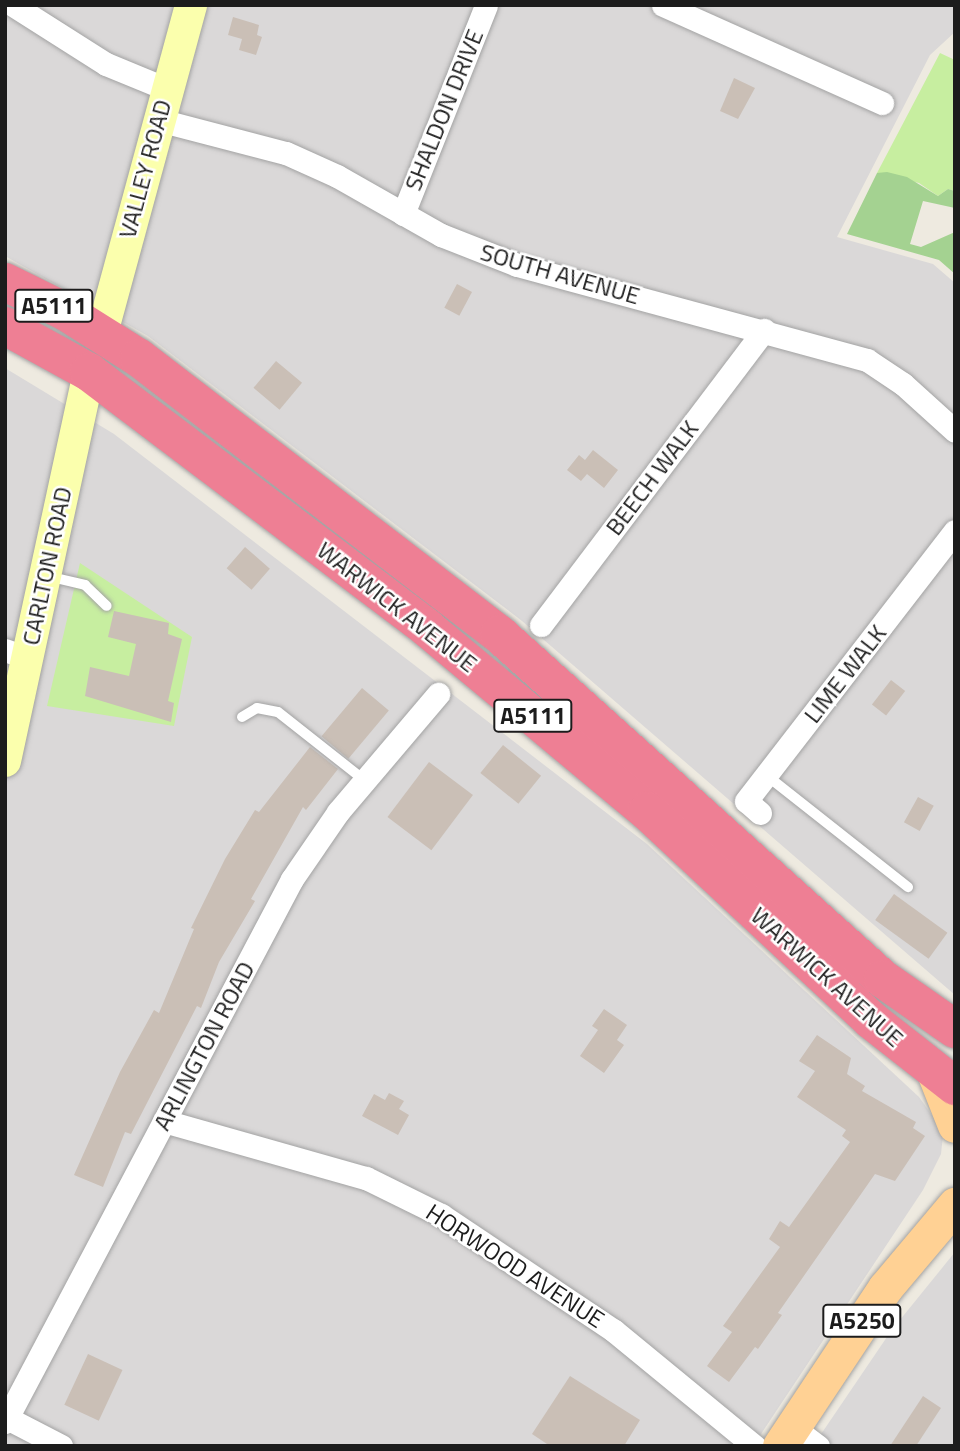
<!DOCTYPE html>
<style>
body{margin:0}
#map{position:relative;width:960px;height:1451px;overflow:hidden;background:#eeeae0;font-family:"Titillium Web",sans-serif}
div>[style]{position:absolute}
.residential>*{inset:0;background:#dad8d8}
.grass>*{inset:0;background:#c7eea0}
.forest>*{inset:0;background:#a4d291}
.building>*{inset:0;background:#cabfb6;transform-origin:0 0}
.roads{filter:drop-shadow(0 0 2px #a3a3a3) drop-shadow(0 0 2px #a3a3a3)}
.lane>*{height:10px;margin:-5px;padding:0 5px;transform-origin:5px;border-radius:5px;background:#fff}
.street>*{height:23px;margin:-11.5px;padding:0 11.5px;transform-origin:11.5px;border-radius:11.5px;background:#fff}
.secondary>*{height:32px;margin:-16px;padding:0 16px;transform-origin:16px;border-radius:16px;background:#fbffad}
.primary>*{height:35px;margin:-17.5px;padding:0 17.5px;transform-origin:17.5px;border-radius:17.5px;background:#ffd194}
.highway>*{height:38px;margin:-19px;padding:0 19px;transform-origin:19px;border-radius:19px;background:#ee7f94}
span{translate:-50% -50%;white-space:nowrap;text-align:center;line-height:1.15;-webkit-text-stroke:5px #fff;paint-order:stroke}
.shield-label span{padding:2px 5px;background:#fff;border:2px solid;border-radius:5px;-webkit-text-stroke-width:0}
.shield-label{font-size:23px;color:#1c1c1c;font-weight:700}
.street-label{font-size:24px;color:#1c1c1c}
.frame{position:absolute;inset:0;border:7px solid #1c1c1c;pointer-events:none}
</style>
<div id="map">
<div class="residential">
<div style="clip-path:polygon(5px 5px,955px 5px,955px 32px,930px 55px,837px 237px,933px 264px,955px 283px,955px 995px,522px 621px,148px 336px,5px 256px)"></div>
<div style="clip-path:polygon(5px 368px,114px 434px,647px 844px,919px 1097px,936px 1121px,943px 1135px,941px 1154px,923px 1190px,753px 1446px,5px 1446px)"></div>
<div style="clip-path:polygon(955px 1252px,955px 1446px,813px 1446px,891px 1331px)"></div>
</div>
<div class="grass">
<div style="clip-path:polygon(940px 53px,955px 60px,955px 191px,948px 189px,938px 196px,919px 183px,877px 173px)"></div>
<div style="clip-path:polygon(80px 563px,192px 637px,174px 726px,47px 706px)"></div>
</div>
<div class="forest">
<div style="clip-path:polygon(887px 172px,907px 177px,938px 196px,948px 189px,955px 191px,955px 208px,923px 201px,910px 244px,921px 247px,955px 232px,955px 274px,939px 260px,847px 234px,877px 173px)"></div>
</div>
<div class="building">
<div style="clip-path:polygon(233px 17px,259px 25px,257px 35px,262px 37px,256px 55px,239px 50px,242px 39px,228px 35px)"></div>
<div style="clip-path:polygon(734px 78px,755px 88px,738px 119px,720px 111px)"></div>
<div style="left:457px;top:284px;width:17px;height:27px;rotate:28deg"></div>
<div style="left:276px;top:361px;width:34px;height:35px;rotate:40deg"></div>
<div style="clip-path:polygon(593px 450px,618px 470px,604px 488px,587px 474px,581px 481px,567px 470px,579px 455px,585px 460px)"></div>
<div style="left:245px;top:547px;width:33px;height:28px;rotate:41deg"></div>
<div style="clip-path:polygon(114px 611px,169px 623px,168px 634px,182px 639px,168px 701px,174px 703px,171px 722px,85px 696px,90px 667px,129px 676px,136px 644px,108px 637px)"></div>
<div style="left:891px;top:680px;width:18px;height:31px;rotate:38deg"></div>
<div style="left:362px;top:688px;width:35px;height:63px;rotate:40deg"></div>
<div style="left:503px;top:745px;width:49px;height:36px;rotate:39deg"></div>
<div style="clip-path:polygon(310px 747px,338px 769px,306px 810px,303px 807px,251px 899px,255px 901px,219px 962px,201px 1008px,197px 1006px,131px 1134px,125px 1132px,103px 1187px,74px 1175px,120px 1072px,154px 1010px,159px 1013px,194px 929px,191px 928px,225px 859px,255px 810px,259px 812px)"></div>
<div style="left:429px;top:762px;width:55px;height:69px;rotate:37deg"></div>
<div style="left:918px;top:797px;width:18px;height:29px;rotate:29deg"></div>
<div style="left:894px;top:894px;width:66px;height:32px;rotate:36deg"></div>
<div style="clip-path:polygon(604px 1009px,627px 1025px,617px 1040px,624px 1045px,604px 1073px,580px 1056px,598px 1030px,592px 1026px)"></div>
<div style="clip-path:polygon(817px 1035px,851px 1058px,847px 1074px,865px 1086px,862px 1091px,916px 1122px,913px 1128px,925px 1136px,895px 1181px,875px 1174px,778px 1313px,782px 1315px,758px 1349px,755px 1347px,729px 1382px,707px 1366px,732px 1332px,723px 1326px,780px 1247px,769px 1239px,780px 1221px,789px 1227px,850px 1142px,842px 1136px,846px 1130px,797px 1097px,815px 1071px,799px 1061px)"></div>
<div style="clip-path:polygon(389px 1093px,404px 1101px,399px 1109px,409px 1115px,398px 1135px,362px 1116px,374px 1094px,385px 1100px)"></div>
<div style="left:88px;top:1354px;width:38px;height:56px;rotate:25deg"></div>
<div style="clip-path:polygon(570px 1376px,640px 1420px,624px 1446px,550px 1446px,532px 1434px)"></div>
<div style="clip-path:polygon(923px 1396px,941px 1408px,916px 1446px,890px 1446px)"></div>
</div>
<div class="roads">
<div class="lane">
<div style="left:47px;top:576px;width:39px;rotate:13deg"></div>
<div style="left:85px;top:585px;width:30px;rotate:44deg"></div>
<div style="left:242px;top:717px;width:17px;rotate:-31deg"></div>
<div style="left:257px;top:708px;width:21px;rotate:11deg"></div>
<div style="left:278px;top:712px;width:110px;rotate:38.3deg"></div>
<div style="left:766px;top:775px;width:181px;rotate:38.3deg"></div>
</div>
<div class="street">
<div style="left:13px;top:5px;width:110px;rotate:32.4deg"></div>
<div style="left:106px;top:64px;width:66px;rotate:22.3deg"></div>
<div style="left:663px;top:5px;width:240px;rotate:24.1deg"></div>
<div style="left:159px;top:120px;width:131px;rotate:14.6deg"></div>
<div style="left:286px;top:153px;width:56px;rotate:24.3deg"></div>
<div style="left:337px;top:176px;width:120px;rotate:29.6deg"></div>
<div style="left:441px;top:235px;width:82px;rotate:21.5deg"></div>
<div style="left:517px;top:265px;width:363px;rotate:15.2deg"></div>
<div style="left:867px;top:360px;width:43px;rotate:33.7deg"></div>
<div style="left:903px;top:384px;width:70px;rotate:42.1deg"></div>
<div style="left:403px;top:214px;width:225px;rotate:-68.3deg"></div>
<div style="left:541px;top:625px;width:370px;rotate:-52.9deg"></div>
<div style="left:5px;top:650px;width:23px;rotate:20deg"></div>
<div style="left:760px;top:813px;width:18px;rotate:-139deg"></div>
<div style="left:746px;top:801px;width:341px;rotate:-52.3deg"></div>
<div style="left:164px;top:1121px;width:210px;rotate:15.8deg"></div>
<div style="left:366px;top:1178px;width:84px;rotate:26.3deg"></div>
<div style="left:441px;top:1215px;width:207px;rotate:33.8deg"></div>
<div style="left:613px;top:1330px;width:183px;rotate:39.4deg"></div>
<div style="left:7px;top:1418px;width:61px;rotate:27.4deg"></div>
<div style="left:5px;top:1422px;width:614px;rotate:-62.14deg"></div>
<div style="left:292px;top:879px;width:81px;rotate:-55.5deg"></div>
<div style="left:338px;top:812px;width:155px;rotate:-49.7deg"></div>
<div style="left:791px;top:1426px;width:34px;rotate:37deg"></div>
</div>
<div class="secondary">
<div style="left:102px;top:333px;width:340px;rotate:-74.8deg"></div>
<div style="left:5px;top:761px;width:398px;rotate:-77.8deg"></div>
</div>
<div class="primary">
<div style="left:934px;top:1072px;width:57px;rotate:68.4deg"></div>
<div style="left:780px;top:1446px;width:190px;rotate:-56.4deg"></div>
<div style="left:885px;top:1288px;width:109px;rotate:-49.9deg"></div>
</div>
<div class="highway">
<div style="left:5px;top:282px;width:68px;rotate:26.2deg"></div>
<div style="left:66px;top:312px;width:86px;rotate:32.2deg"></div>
<div style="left:139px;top:358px;width:454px;rotate:37.5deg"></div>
<div style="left:499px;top:634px;width:516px;rotate:41.94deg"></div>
<div style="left:883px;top:979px;width:88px;rotate:34.8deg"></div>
<div style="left:5px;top:326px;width:96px;rotate:28.7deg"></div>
<div style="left:89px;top:372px;width:424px;rotate:37.1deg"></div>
<div style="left:427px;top:628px;width:286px;rotate:39.8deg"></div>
<div style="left:647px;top:811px;width:306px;rotate:43deg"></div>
<div style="left:871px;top:1020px;width:107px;rotate:38.2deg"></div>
</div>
</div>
<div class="shield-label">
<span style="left:54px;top:306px">A5111</span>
<span style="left:533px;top:716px">A5111</span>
<span style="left:862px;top:1321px">A5250</span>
</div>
<div class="street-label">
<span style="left:444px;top:110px;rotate:-68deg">SHALDON DRIVE</span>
<span style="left:145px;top:169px;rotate:-75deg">VALLEY ROAD</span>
<span style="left:560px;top:274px;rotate:16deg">SOUTH AVENUE</span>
<span style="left:652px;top:478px;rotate:-53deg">BEECH WALK</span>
<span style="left:47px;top:566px;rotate:-78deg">CARLTON ROAD</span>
<span style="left:397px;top:607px;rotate:38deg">WARWICK AVENUE</span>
<span style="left:845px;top:674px;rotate:-52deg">LIME WALK</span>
<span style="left:827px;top:977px;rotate:42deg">WARWICK AVENUE</span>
<span style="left:204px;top:1046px;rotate:-62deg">ARLINGTON ROAD</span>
<span style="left:515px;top:1266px;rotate:33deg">HORWOOD AVENUE</span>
</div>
<div class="frame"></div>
</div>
